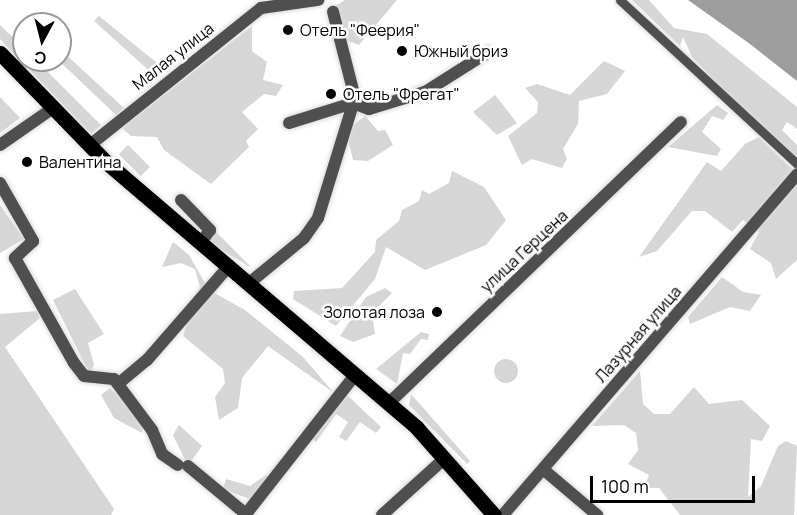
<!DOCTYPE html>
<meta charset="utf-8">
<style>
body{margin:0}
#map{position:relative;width:797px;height:515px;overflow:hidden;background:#fff;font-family:Manrope,sans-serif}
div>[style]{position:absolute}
.green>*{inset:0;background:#d6d6d6;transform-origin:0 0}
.round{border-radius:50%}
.water>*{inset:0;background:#9d9d9d}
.roads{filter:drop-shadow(0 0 2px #dbdbdb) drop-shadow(0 0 2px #dbdbdb)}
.pedestrian>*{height:9px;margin:-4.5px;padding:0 4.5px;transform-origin:4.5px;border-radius:4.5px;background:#4f4f4f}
.minor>*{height:12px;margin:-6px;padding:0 6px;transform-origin:6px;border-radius:6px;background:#4f4f4f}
.primary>*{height:15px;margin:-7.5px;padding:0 7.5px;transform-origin:7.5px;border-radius:7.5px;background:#000}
.dots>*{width:16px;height:16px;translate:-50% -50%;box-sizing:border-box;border:3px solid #fff;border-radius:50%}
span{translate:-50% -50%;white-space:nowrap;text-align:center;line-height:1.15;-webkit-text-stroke:5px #fff;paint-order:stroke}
.poi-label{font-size:16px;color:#000}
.left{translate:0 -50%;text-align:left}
.right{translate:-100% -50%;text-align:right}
.street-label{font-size:16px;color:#000}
.north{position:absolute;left:12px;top:12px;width:60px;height:60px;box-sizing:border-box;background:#fff;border:2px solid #999;border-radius:50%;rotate:187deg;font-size:16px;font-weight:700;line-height:24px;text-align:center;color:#000}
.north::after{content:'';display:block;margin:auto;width:21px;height:27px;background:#000;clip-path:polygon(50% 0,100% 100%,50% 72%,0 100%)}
.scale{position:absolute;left:590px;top:476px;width:165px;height:27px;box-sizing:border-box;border:3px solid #000;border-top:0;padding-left:8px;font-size:18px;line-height:21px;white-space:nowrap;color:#000;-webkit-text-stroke:4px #fff;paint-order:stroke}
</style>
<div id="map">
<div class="green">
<div style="clip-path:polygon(345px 0,397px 0,359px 45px,348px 41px,334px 7px)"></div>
<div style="clip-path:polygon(632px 0,649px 0,674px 28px,707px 34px,797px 107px,797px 129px,787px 122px,782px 130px,797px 145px,797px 167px,692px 57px,683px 37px,680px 46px)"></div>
<div style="clip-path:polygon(99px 16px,162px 67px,154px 75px,94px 21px)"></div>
<div style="clip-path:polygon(0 25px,24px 48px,24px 60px,36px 60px,101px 125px,91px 134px,0 39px)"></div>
<div style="clip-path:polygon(252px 26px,252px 51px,267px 62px,263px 80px,283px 85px,276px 96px,264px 94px,242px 112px,258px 129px,246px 141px,249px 147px,211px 184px,164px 150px,157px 137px,131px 136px,122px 128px)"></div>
<div style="clip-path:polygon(63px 52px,124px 108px,116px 115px,58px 60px)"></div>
<div style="clip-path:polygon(604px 61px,625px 71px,607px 94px,579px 101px,578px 124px,563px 149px,567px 159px,562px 168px,532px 159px,522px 165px,508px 136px,537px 113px,538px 102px,525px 88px,537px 84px,570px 95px)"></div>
<div style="clip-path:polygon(495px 95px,517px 123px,497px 135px,473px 112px)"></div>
<div style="clip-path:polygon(0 97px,20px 118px,0 133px)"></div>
<div style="clip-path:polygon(717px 105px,728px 113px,723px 120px,712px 116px,702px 132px,721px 149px,717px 156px,668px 147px)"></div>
<div style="clip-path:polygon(365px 116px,378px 131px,385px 130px,393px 145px,368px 161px,353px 160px,346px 131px)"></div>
<div style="clip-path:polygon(759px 137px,797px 174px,797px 260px,776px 279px,771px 263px,750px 249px,759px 232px,743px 220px,732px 232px,705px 211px,692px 211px,657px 251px,639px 257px,707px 162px,721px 171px,745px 144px)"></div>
<div style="left:128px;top:145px;width:31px;height:13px;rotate:45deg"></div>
<div style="clip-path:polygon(452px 171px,484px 187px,506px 220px,486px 245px,425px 270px,386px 247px,375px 279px,336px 326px,293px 299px,294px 291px,342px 288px,375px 252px,376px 240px,399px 221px,402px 210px,419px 201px,422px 190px,429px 194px,449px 183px)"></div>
<div style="clip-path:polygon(0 205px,24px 239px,0 253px)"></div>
<div style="clip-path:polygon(215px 231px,252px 268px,210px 243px)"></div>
<div style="clip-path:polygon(173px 242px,189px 255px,209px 290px,245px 310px,303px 357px,334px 393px,268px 346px,242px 378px,238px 408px,219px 420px,215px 397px,225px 383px,223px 369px,183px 336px,200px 287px,195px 269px,181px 263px,162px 267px)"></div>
<div style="clip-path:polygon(722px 277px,743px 292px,761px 295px,750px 311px,730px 307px,690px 324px,688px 317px)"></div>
<div style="clip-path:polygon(385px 288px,392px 293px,372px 313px,375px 334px,353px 342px,340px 336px,366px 297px)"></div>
<div style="clip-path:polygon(75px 289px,104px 334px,88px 343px,94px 364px,90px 375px,53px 300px)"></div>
<div style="clip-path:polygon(37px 311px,40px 318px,5px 347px,114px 509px,111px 515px,0 515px,0 314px)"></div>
<div style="clip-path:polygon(421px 332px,429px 334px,428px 340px,421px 339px,410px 354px,403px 353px,397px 384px,376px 369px)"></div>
<div class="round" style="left:494px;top:359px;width:24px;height:24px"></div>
<div style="clip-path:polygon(640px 371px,643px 404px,654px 414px,670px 414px,694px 387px,709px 404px,742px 400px,770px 426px,762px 441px,751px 439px,748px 497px,761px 486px,778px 446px,786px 441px,797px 446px,794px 515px,680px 515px,659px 488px,644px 488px,649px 475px,628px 464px,638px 450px,636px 433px,624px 425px,592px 426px)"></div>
<div style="clip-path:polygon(110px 388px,142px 419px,142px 433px,114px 418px,101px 395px)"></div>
<div style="clip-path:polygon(411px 394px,470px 461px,467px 464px,409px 405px)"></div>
<div style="clip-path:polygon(347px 395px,381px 427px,376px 433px,360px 422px,346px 441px,339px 437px,348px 422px,336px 414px,316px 442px,312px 439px)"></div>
<div style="clip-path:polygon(179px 425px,202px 446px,192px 460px,185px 460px,173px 435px)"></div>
<div style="clip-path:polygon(266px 475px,270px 479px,255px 501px,223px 489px,226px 479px,250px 486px)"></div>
</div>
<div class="water">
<div style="clip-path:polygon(688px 0,797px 0,797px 81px,750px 44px)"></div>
</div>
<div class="roads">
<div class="pedestrian">
<div style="left:620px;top:0;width:241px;rotate:42.8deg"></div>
</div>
<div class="minor">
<div style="left:289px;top:123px;width:67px;rotate:-17.4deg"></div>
<div style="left:353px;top:103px;width:17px;rotate:21deg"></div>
<div style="left:369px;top:109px;width:59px;rotate:-16.9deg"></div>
<div style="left:425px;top:92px;width:75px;rotate:-32.4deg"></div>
<div style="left:0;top:145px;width:65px;rotate:-34.9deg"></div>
<div style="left:90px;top:145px;width:219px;rotate:-38.7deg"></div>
<div style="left:261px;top:8px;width:58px;rotate:-8deg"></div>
<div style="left:0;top:183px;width:67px;rotate:60.4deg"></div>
<div style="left:33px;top:241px;width:25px;rotate:137deg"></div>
<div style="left:15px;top:258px;width:120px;rotate:60.7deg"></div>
<div style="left:74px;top:363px;width:16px;rotate:52deg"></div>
<div style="left:84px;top:376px;width:30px;rotate:6deg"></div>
<div style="left:114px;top:379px;width:64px;rotate:53.3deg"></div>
<div style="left:152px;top:430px;width:26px;rotate:67deg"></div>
<div style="left:162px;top:454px;width:19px;rotate:35deg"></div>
<div style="left:181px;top:200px;width:42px;rotate:46deg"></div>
<div style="left:210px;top:230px;width:17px;rotate:126deg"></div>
<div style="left:248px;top:284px;width:72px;rotate:-39.4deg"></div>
<div style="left:304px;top:238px;width:24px;rotate:-55deg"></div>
<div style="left:318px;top:218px;width:126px;rotate:-72.9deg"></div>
<div style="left:355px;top:98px;width:89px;rotate:-104.3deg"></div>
<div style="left:118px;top:384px;width:38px;rotate:-40deg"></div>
<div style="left:147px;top:360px;width:123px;rotate:-48.9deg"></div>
<div style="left:389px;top:403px;width:405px;rotate:-43.9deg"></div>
<div style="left:188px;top:466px;width:77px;rotate:39.7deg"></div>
<div style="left:544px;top:470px;width:70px;rotate:40.3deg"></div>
<div style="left:246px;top:514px;width:177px;rotate:-51.9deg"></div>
<div style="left:382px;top:515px;width:85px;rotate:-42.1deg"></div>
<div style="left:503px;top:515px;width:450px;rotate:-49.2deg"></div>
</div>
<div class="primary">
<div style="left:0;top:53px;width:152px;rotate:45.8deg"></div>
<div style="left:106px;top:162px;width:409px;rotate:40.5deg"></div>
<div style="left:417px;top:428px;width:116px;rotate:48.5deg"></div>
</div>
</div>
<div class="dots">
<div style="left:288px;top:30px;background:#000"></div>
<div style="left:402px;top:51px;background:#000"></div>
<div style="left:331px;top:94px;background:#000"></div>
<div style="left:27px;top:162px;background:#000"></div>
<div style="left:437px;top:312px;background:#000"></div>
</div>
<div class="poi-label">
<span class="left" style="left:300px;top:30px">Отель "Феерия"</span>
<span class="left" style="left:414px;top:51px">Южный бриз</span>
<span class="left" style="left:343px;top:94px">Отель "Фрегат"</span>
<span class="left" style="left:39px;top:162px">Валентина</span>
<span class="right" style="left:425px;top:312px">Золотая лоза</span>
</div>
<div class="street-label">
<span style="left:173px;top:56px;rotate:-38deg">Малая улица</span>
<span style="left:524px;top:251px;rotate:-43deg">улица Герцена</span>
<span style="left:638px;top:334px;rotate:-49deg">Лазурная улица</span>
</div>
<div class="north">С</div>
<div class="scale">100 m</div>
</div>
